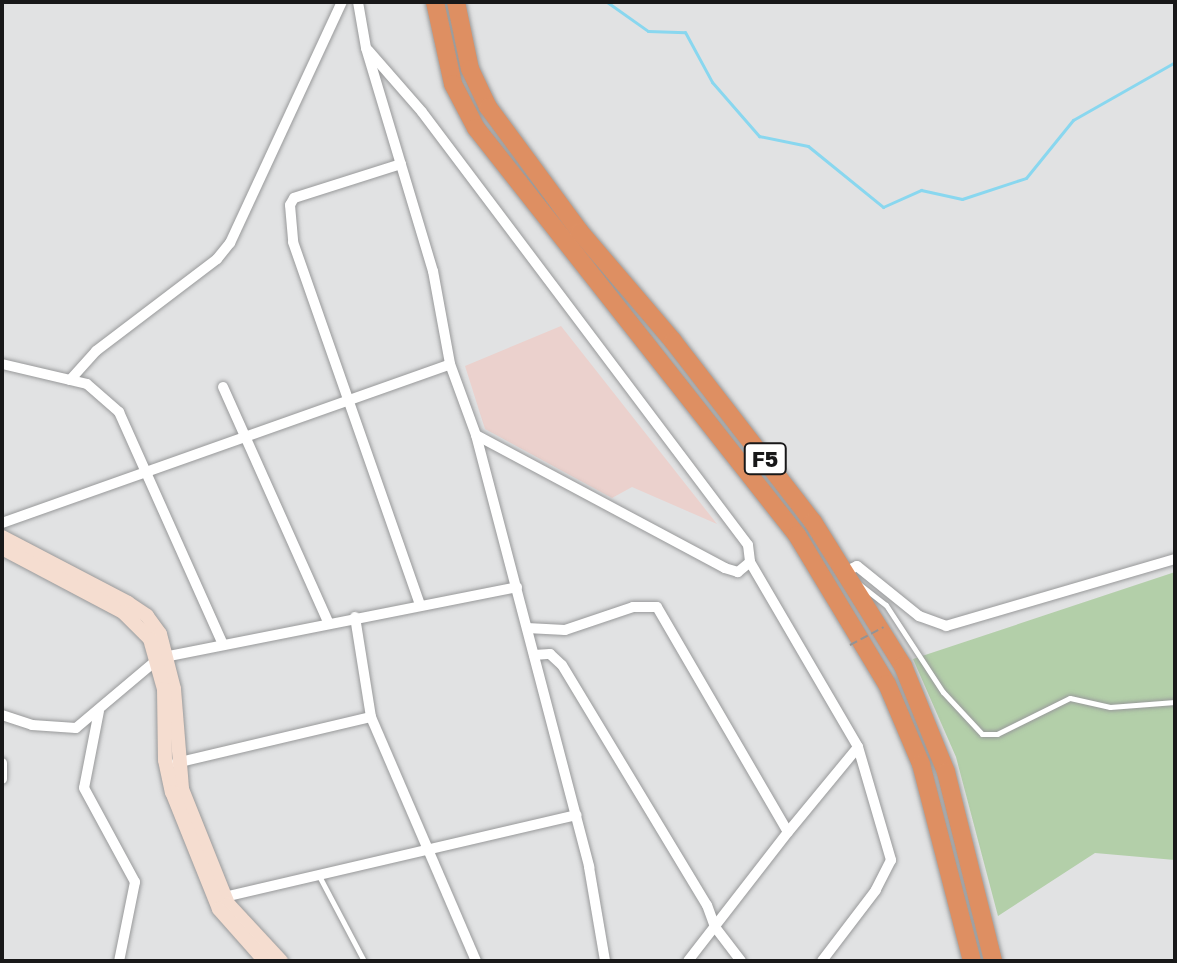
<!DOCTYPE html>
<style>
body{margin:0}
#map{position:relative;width:1177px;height:963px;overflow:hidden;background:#e1e2e3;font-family:"Golos Text",sans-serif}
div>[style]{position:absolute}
.industrial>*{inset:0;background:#ebd1cd}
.green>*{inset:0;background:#b3cfa9}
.stream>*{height:3px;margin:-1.5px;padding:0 1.5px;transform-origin:1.5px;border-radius:1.5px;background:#89d7ef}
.roads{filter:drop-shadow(0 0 2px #98999a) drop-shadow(0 0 2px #98999a)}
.lane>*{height:5px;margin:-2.5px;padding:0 2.5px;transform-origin:2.5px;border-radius:2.5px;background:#fff}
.street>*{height:10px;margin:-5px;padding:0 5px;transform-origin:5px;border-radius:5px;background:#fff}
.secondary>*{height:14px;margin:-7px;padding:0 7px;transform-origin:7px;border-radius:7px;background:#f5ddd0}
.highway>*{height:18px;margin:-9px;padding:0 9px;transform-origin:9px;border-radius:9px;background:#de8f62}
.path-bridge>*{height:2px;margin-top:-1px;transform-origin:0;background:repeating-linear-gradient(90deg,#939394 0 8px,transparent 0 12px)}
span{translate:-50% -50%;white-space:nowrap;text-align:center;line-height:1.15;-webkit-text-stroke:7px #fff;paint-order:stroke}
.shield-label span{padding:2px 6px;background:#fff;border:2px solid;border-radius:6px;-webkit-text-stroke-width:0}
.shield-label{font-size:22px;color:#181819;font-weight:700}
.frame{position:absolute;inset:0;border:4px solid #181819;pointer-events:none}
</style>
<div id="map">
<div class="industrial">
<div style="clip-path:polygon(561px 326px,717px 524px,632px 487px,612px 498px,485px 429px,465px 366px)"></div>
</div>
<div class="green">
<div style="clip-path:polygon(1175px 572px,1175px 860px,1095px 853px,998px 916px,956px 757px,913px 659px)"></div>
</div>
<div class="stream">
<div style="left:607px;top:2px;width:50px;rotate:35.3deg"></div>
<div style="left:648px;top:31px;width:37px;rotate:2deg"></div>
<div style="left:685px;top:32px;width:57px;rotate:61.6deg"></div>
<div style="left:712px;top:82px;width:72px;rotate:49deg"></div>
<div style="left:759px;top:136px;width:50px;rotate:11.5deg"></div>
<div style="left:808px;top:146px;width:97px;rotate:39.1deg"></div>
<div style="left:883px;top:207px;width:42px;rotate:-24.1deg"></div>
<div style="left:921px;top:190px;width:42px;rotate:12.4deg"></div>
<div style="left:962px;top:199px;width:67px;rotate:-18.2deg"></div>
<div style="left:1026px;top:178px;width:75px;rotate:-51deg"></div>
<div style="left:1073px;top:120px;width:117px;rotate:-29.6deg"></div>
</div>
<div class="roads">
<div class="lane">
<div style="left:859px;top:584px;width:34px;rotate:38deg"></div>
<div style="left:886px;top:605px;width:104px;rotate:56.8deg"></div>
<div style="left:943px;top:692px;width:57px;rotate:47.1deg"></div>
<div style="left:982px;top:734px;width:15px"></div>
<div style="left:997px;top:734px;width:81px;rotate:-26.3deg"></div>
<div style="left:1070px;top:698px;width:41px;rotate:12.7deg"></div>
<div style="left:1110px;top:707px;width:65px;rotate:-4.4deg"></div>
<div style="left:318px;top:874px;width:98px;rotate:62.1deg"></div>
</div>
<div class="street">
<div style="left:358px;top:2px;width:47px;rotate:80.1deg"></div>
<div style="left:366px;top:48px;width:233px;rotate:73.3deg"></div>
<div style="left:433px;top:271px;width:95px;rotate:79.6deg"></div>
<div style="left:450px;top:364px;width:76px;rotate:69.9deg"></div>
<div style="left:476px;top:435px;width:447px;rotate:75.3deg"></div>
<div style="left:589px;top:867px;width:95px;rotate:80.3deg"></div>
<div style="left:368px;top:50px;width:82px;rotate:48.9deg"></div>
<div style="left:422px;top:112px;width:542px;rotate:53.02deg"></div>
<div style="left:748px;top:545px;width:17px;rotate:83deg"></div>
<div style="left:750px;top:562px;width:16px;rotate:140deg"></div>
<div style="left:738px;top:572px;width:14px;rotate:-163deg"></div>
<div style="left:725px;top:568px;width:282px;rotate:-151.9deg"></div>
<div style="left:401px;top:164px;width:112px;rotate:162.4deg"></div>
<div style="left:294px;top:198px;width:8px;rotate:120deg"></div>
<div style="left:290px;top:205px;width:37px;rotate:85deg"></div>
<div style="left:293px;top:242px;width:385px;rotate:70.7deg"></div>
<div style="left:2px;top:364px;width:87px;rotate:13.2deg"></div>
<div style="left:87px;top:384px;width:43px;rotate:41.2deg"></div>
<div style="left:119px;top:412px;width:252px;rotate:65.9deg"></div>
<div style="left:70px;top:380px;width:39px;rotate:-48deg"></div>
<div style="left:96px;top:351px;width:152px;rotate:-37.2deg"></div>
<div style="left:217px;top:259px;width:21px;rotate:-51deg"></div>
<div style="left:230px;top:243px;width:266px;rotate:-65.1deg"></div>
<div style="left:223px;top:387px;width:257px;rotate:65.9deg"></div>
<div style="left:2px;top:523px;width:475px;rotate:-19.5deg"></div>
<div style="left:750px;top:562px;width:214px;rotate:59.7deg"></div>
<div style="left:858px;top:747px;width:118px;rotate:73.7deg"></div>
<div style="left:891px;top:860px;width:34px;rotate:117deg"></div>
<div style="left:876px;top:890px;width:89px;rotate:127.3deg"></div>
<div style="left:846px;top:571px;width:12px;rotate:-24deg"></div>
<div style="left:857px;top:566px;width:80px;rotate:38.9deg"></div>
<div style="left:919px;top:616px;width:29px;rotate:20deg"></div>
<div style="left:946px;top:626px;width:239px;rotate:-16.3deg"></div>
<div style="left:355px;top:617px;width:101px;rotate:80.9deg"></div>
<div style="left:371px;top:717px;width:266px;rotate:66.7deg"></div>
<div style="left:527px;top:628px;width:38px;rotate:3deg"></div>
<div style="left:565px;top:630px;width:72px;rotate:-18.7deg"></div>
<div style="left:633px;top:607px;width:24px"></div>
<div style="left:657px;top:607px;width:260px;rotate:59.8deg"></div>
<div style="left:788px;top:832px;width:163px;rotate:127.8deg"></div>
<div style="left:534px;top:655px;width:16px;rotate:-4deg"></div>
<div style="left:550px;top:654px;width:16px;rotate:43deg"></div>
<div style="left:562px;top:665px;width:280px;rotate:58.9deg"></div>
<div style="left:707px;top:905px;width:23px;rotate:70deg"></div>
<div style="left:715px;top:927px;width:43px;rotate:52.6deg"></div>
<div style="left:99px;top:711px;width:78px;rotate:101deg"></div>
<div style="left:84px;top:788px;width:107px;rotate:61.5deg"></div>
<div style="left:135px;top:882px;width:81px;rotate:101.4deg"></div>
<div style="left:2px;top:715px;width:32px;rotate:18deg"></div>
<div style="left:32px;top:725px;width:44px;rotate:3.9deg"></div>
<div style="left:76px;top:728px;width:109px;rotate:-40.1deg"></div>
<div style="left:159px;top:658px;width:365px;rotate:-11.2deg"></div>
<div style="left:2px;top:763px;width:16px;rotate:90deg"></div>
<div style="left:176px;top:763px;width:200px;rotate:-13.3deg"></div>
<div style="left:788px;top:832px;width:110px;rotate:-50.5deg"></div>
<div style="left:220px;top:898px;width:366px;rotate:-13.1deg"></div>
</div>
<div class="secondary">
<div style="left:2px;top:537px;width:142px;rotate:27.6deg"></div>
<div style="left:128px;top:603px;width:23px;rotate:34deg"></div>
<div style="left:147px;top:616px;width:22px;rotate:54deg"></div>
<div style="left:160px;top:634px;width:57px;rotate:75.7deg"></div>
<div style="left:174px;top:689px;width:100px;rotate:85.4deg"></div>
<div style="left:182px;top:789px;width:124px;rotate:68.2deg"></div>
<div style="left:228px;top:904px;width:78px;rotate:47.1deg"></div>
<div style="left:2px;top:548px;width:137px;rotate:27.9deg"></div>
<div style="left:123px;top:612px;width:38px;rotate:45deg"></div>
<div style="left:150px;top:639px;width:52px;rotate:74.4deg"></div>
<div style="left:164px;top:689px;width:71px;rotate:89.2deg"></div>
<div style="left:165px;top:760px;width:33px;rotate:78deg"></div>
<div style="left:172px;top:792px;width:126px;rotate:68.1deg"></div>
<div style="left:219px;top:909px;width:69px;rotate:48.5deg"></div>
</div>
<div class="highway">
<div style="left:435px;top:2px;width:84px;rotate:77.6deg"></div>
<div style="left:453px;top:84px;width:50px;rotate:62.4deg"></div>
<div style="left:476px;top:128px;width:518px;rotate:51.74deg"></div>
<div style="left:797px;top:535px;width:174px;rotate:58.9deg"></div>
<div style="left:887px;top:684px;width:87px;rotate:67deg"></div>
<div style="left:921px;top:764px;width:203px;rotate:75.5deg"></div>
<div style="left:456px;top:2px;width:68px;rotate:78.2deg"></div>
<div style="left:470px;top:69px;width:42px;rotate:64.7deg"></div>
<div style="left:488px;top:107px;width:155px;rotate:53.6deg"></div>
<div style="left:580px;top:232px;width:143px;rotate:49.5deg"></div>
<div style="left:673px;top:341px;width:229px;rotate:52.3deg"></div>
<div style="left:813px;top:522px;width:170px;rotate:58deg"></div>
<div style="left:903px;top:666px;width:114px;rotate:67.9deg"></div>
<div style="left:946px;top:772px;width:195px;rotate:76deg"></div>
</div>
</div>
<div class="path-bridge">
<div style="left:850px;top:645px;width:38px;rotate:-28deg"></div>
</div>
<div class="shield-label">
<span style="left:765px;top:459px">F5</span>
</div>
<div class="frame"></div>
</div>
